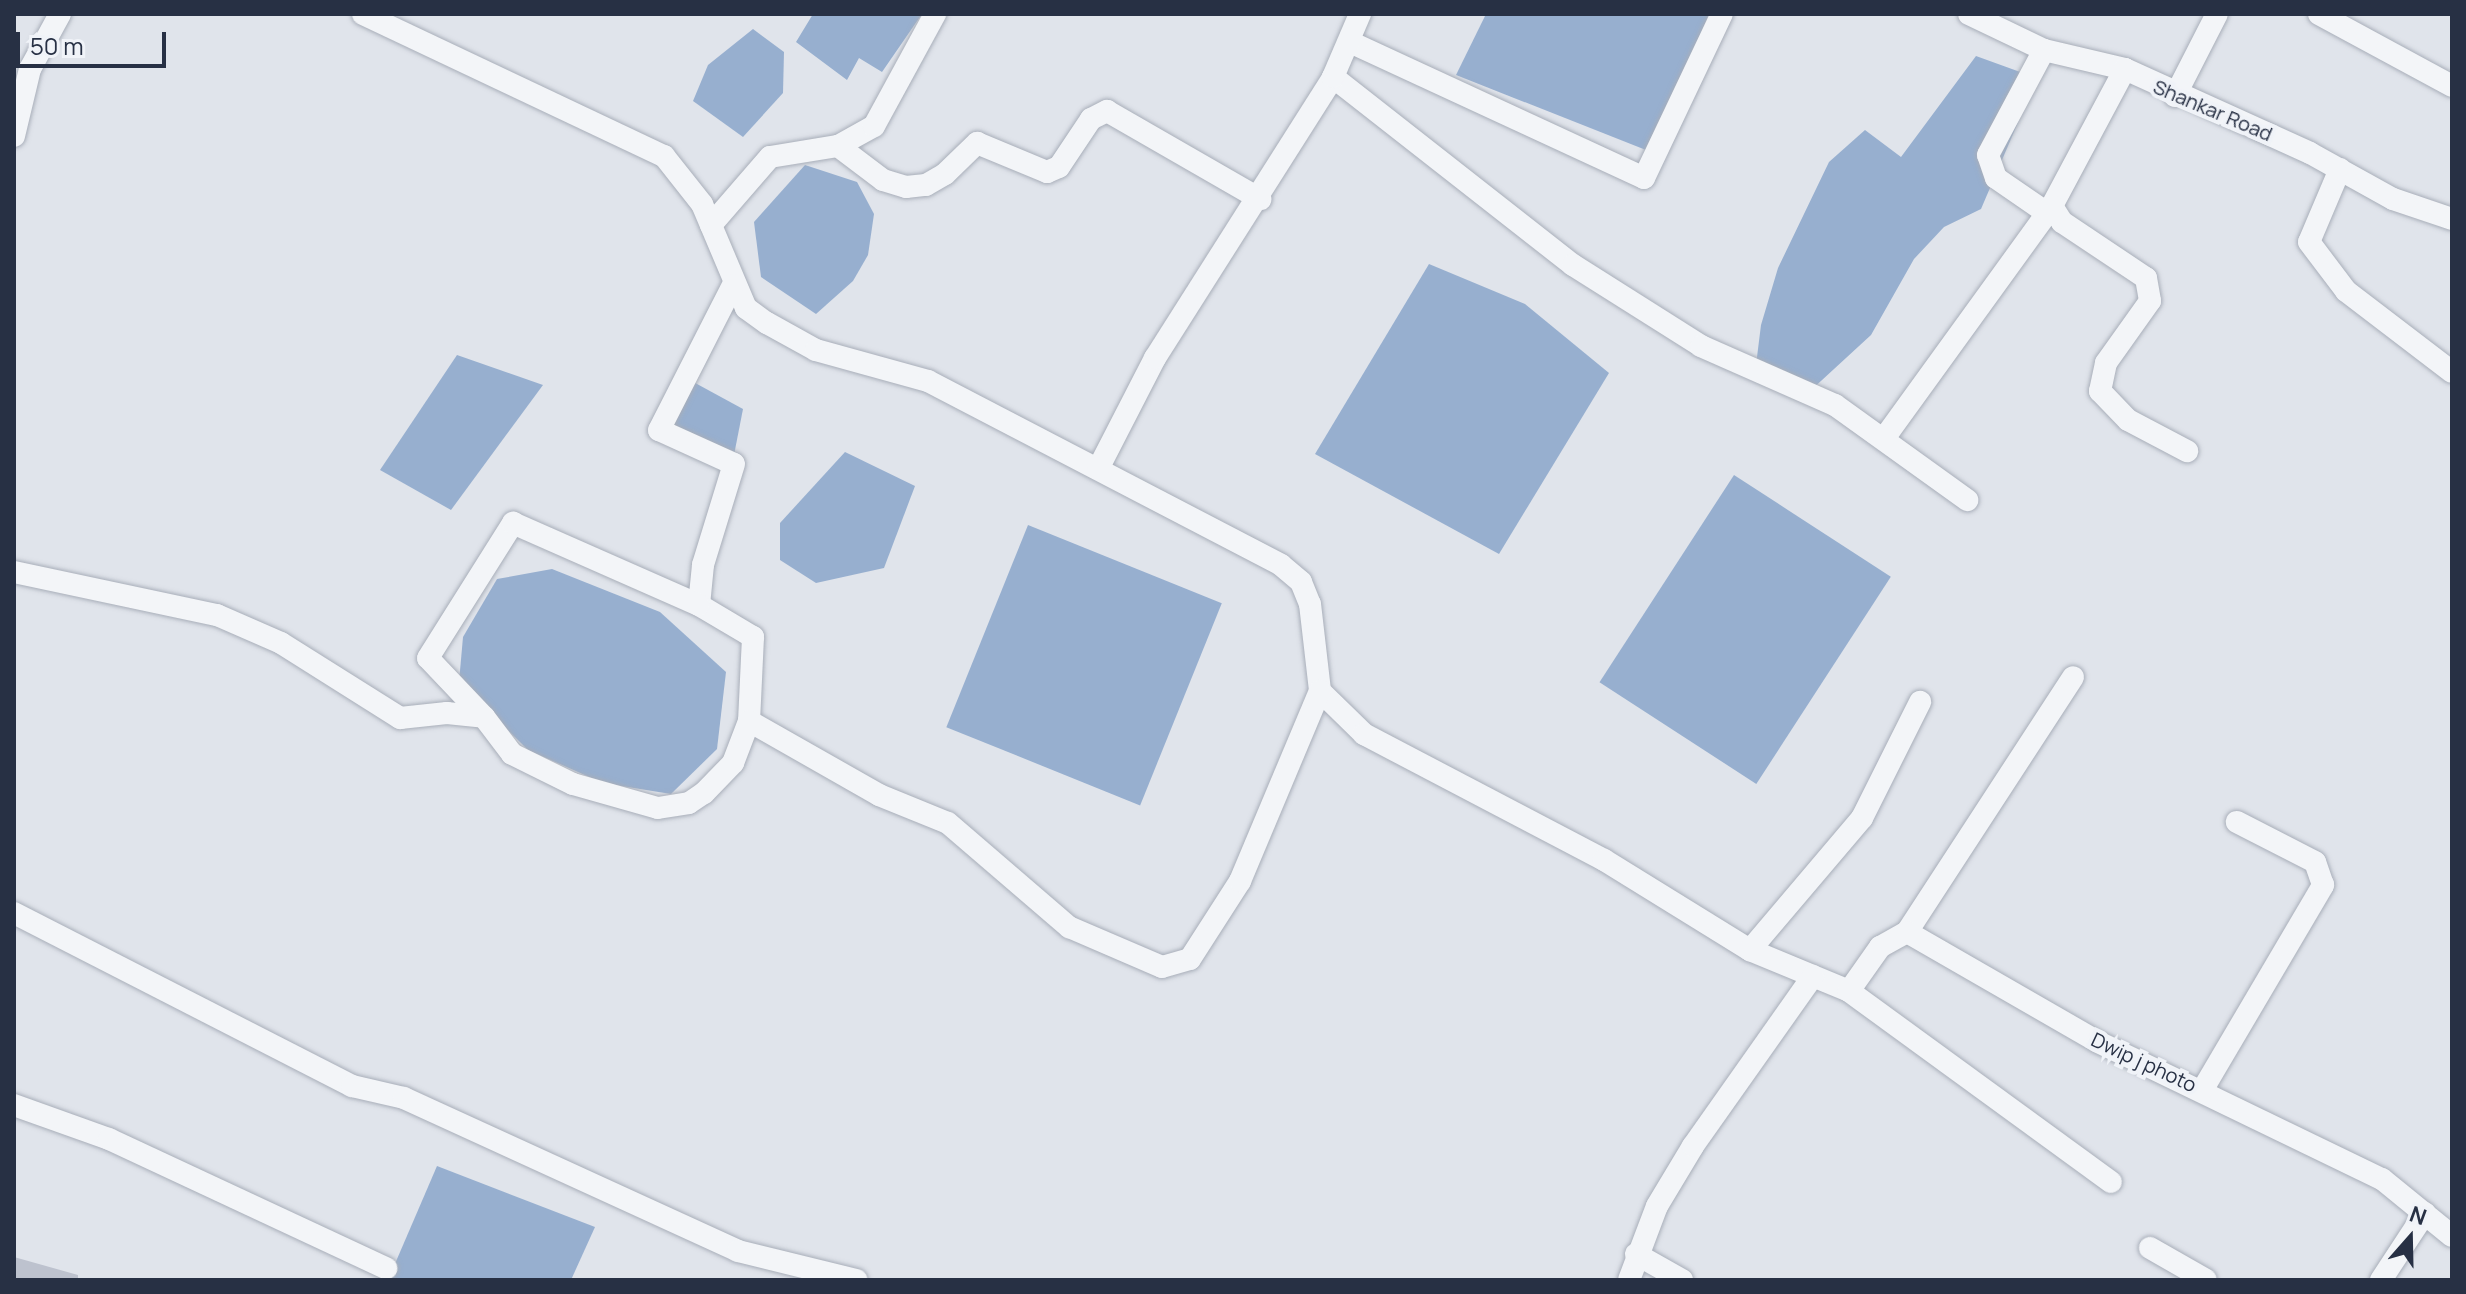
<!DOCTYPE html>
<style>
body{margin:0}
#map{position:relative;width:2466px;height:1294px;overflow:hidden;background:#e0e4eb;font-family:Manrope,sans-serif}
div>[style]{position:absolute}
.water>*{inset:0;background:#97afcf;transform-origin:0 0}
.building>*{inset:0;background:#bdc2ce}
.roads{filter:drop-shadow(0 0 2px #a8aeb9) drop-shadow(0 0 2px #a8aeb9)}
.minor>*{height:22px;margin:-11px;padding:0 11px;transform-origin:11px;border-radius:11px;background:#f3f5f8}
span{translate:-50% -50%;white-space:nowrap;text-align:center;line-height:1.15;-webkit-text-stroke:8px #f0f3f8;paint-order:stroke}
.street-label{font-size:20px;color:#273044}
.frame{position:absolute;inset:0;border:16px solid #273044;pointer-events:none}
.north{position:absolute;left:2370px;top:1198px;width:80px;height:80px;-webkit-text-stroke:6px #f0f3f8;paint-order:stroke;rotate:20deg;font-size:22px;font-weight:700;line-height:32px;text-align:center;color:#273044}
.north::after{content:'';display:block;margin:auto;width:28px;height:36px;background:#273044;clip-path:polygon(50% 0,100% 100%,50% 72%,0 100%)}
.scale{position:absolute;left:16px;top:32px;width:150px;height:36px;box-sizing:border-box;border:4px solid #273044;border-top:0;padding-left:10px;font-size:24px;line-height:28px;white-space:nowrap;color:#273044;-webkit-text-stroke:6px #f0f3f8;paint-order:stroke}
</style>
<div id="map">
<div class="water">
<div style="clip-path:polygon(813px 14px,922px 14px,882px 72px,859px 58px,847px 80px,796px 42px)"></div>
<div style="clip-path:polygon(1486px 14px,1709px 14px,1651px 152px,1456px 75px)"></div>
<div style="clip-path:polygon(753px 29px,784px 52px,783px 93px,743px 137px,693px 101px,708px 65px)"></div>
<div style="clip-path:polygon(1976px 56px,2037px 78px,1981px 209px,1944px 227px,1914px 259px,1871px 335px,1809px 392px,1754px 381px,1761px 325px,1778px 268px,1829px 162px,1865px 130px,1901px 157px)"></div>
<div style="clip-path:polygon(805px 165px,857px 182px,874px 214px,868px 255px,853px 281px,816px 314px,761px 277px,754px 222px)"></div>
<div style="clip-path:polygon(1429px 264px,1525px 304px,1609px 373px,1499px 554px,1315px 454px)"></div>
<div style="clip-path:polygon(457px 355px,543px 385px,451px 510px,380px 470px)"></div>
<div style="clip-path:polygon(686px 378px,743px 409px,734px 455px,659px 427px)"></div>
<div style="clip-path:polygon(845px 452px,915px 486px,884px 568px,816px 583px,780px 560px,780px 523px)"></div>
<div style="left:1734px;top:475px;width:187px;height:247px;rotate:33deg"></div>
<div style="left:1028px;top:525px;width:209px;height:218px;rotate:22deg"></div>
<div style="clip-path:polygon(552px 569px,660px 612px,726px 672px,717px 749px,671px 794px,603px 783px,528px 750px,459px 682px,463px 637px,497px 579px)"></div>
<div style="clip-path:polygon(437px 1166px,595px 1227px,571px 1280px,388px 1280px)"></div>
</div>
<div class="building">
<div style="clip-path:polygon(14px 1257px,78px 1275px,78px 1280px,14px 1280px)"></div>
</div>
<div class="roads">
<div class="minor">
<div style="left:363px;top:14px;width:333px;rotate:25.3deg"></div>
<div style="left:664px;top:156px;width:61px;rotate:51.6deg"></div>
<div style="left:702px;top:204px;width:113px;rotate:67.1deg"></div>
<div style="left:746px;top:308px;width:26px;rotate:36deg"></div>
<div style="left:767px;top:323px;width:56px;rotate:28.9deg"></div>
<div style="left:816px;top:350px;width:116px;rotate:15.5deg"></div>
<div style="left:928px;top:381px;width:398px;rotate:27.5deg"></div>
<div style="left:1281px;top:565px;width:26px;rotate:40deg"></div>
<div style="left:1301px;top:582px;width:24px;rotate:68deg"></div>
<div style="left:1310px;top:604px;width:88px;rotate:83.4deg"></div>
<div style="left:1320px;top:691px;width:62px;rotate:44.3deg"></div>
<div style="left:1364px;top:734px;width:271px;rotate:27.7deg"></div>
<div style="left:1604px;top:860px;width:172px;rotate:31.7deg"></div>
<div style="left:1750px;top:950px;width:107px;rotate:22.5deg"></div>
<div style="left:1849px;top:991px;width:324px;rotate:36.1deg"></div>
<div style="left:1969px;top:14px;width:83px;rotate:25.6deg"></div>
<div style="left:2044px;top:50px;width:83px;rotate:13.2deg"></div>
<div style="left:2125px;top:69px;width:203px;rotate:24.4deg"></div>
<div style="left:2310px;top:153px;width:95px;rotate:29deg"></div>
<div style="left:2393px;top:199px;width:62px;rotate:18.7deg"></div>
<div style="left:2319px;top:14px;width:151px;rotate:28.4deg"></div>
<div style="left:1350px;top:42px;width:324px;rotate:24.8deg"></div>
<div style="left:1644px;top:178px;width:182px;rotate:-64.6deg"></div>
<div style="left:2044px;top:50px;width:119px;rotate:118.1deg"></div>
<div style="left:1988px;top:155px;width:24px;rotate:71deg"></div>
<div style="left:1996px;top:178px;width:62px;rotate:34.5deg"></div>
<div style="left:2125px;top:69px;width:155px;rotate:118.1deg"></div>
<div style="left:2052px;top:206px;width:19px;rotate:58deg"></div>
<div style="left:2062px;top:222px;width:101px;rotate:33.7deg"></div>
<div style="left:2146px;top:278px;width:23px;rotate:80deg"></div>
<div style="left:2150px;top:301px;width:76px;rotate:125.4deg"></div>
<div style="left:2106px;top:363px;width:29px;rotate:102deg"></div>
<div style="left:2100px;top:391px;width:40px;rotate:46deg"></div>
<div style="left:2128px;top:420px;width:67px;rotate:27.7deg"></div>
<div style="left:1333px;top:77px;width:305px;rotate:38.1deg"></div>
<div style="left:1573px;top:265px;width:151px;rotate:32.3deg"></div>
<div style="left:1701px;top:346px;width:146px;rotate:23.8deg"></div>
<div style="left:1835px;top:405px;width:163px;rotate:35.7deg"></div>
<div style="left:2175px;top:96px;width:92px;rotate:-62.9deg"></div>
<div style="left:14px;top:136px;width:69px;rotate:-76.6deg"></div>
<div style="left:30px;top:69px;width:63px;rotate:-61.4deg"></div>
<div style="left:838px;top:146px;width:56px;rotate:37.1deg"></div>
<div style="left:883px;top:180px;width:24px;rotate:17deg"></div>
<div style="left:906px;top:187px;width:20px;rotate:-6deg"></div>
<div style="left:926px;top:185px;width:22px;rotate:-30deg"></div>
<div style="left:945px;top:174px;width:45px;rotate:-44.1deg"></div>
<div style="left:977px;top:143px;width:76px;rotate:22.5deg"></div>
<div style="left:1047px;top:172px;width:13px;rotate:-23deg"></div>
<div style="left:1059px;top:167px;width:58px;rotate:-56.3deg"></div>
<div style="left:1091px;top:119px;width:18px;rotate:-27deg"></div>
<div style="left:1107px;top:111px;width:177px;rotate:29.9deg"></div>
<div style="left:2340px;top:169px;width:79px;rotate:113deg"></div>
<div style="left:2309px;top:242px;width:61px;rotate:52.9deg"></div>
<div style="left:2346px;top:291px;width:133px;rotate:37.4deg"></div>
<div style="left:711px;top:225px;width:90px;rotate:-49.1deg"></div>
<div style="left:770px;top:157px;width:69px;rotate:-9.2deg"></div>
<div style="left:838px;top:146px;width:41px;rotate:-29.1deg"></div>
<div style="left:874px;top:126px;width:128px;rotate:-61.4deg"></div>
<div style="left:733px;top:285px;width:163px;rotate:117deg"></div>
<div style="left:659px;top:430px;width:82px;rotate:24.4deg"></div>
<div style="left:734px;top:464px;width:106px;rotate:107.1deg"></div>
<div style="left:703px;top:565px;width:40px;rotate:95.7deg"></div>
<div style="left:699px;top:605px;width:63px;rotate:30.7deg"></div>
<div style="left:753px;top:637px;width:84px;rotate:92.7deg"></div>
<div style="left:1885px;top:437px;width:285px;rotate:-54.1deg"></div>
<div style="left:1098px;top:469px;width:125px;rotate:-62.8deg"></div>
<div style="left:1155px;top:358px;width:333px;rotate:-57.6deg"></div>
<div style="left:1333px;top:77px;width:69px;rotate:-66.8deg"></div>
<div style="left:14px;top:572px;width:208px;rotate:12deg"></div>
<div style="left:217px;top:615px;width:70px;rotate:23.6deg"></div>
<div style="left:281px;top:643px;width:141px;rotate:32.2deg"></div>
<div style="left:400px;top:718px;width:47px;rotate:-6.1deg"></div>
<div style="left:447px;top:713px;width:37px;rotate:6deg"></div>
<div style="left:484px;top:717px;width:46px;rotate:52.9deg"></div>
<div style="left:512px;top:754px;width:68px;rotate:26.2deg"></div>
<div style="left:573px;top:784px;width:88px;rotate:15.8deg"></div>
<div style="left:658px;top:808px;width:31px;rotate:-9deg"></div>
<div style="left:689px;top:803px;width:18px;rotate:-34deg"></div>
<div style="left:704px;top:793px;width:42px;rotate:-46deg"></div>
<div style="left:733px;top:763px;width:45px;rotate:-69.1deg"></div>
<div style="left:749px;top:721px;width:150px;rotate:29.6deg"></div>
<div style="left:879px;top:795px;width:74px;rotate:22.1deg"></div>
<div style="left:948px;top:823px;width:160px;rotate:40.7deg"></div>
<div style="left:1069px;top:927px;width:101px;rotate:23.3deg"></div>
<div style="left:1162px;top:967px;width:29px;rotate:-16deg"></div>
<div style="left:1190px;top:959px;width:93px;rotate:-57.3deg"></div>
<div style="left:1240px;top:881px;width:206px;rotate:-67.2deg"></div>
<div style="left:484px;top:717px;width:81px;rotate:-133.5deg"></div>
<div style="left:428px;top:658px;width:160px;rotate:-57.8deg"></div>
<div style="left:513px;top:523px;width:203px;rotate:23.8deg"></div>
<div style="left:14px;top:913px;width:380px;rotate:27.1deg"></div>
<div style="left:352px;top:1086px;width:53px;rotate:13deg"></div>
<div style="left:404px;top:1098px;width:367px;rotate:24.6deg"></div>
<div style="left:738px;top:1251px;width:122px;rotate:13.8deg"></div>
<div style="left:1907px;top:932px;width:304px;rotate:-56.9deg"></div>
<div style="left:1750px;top:950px;width:173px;rotate:-49.7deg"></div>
<div style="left:1862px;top:818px;width:130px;rotate:-63.4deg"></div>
<div style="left:1849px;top:991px;width:54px;rotate:-54.8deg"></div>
<div style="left:1880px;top:947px;width:31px;rotate:-29deg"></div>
<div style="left:1907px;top:932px;width:220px;rotate:29.9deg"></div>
<div style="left:2098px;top:1042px;width:315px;rotate:25.8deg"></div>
<div style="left:2382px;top:1179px;width:90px;rotate:39.2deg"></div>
<div style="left:2203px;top:1089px;width:237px;rotate:-59.5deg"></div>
<div style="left:2323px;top:885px;width:24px;rotate:-109deg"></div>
<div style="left:2315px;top:862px;width:88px;rotate:-152.9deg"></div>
<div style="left:14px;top:1105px;width:101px;rotate:19.7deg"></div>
<div style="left:109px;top:1139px;width:306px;rotate:25deg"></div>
<div style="left:2150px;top:1248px;width:64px;rotate:29.7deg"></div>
<div style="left:1636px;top:1254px;width:53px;rotate:29.5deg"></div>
<div style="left:1629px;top:1280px;width:79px;rotate:-69.3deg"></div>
<div style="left:1657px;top:1206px;width:70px;rotate:-59deg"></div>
<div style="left:1693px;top:1146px;width:208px;rotate:-54.8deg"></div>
<div style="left:2381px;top:1280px;width:80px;rotate:-56.7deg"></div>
</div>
</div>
<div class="street-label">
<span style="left:2213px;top:110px;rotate:23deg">Shankar Road</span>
<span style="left:2144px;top:1062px;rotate:25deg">Dwip j photo</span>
</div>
<div class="frame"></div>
<div class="north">N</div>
<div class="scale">50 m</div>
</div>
